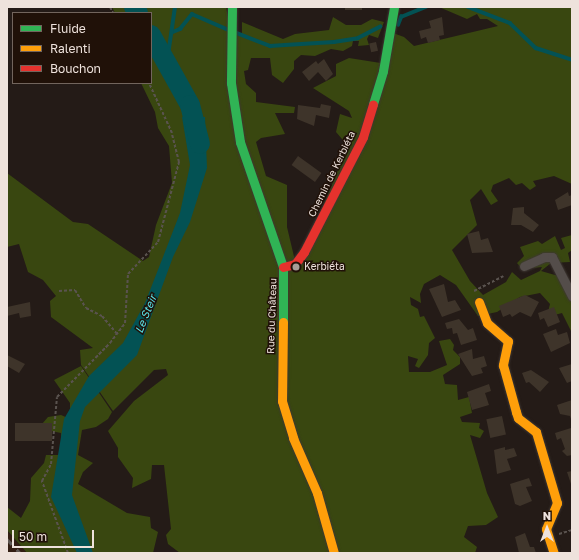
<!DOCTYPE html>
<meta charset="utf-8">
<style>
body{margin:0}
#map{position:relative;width:579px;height:560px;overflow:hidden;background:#241b17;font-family:"Golos Text",sans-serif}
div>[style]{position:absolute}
.built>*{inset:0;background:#331e13}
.forest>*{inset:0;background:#394710}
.water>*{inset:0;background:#035254}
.stream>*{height:3.5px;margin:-1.75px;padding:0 1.75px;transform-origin:1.75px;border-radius:1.75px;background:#035254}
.river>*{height:20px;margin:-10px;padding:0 10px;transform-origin:10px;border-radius:10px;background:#035254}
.building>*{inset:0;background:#3e342a;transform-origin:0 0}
.path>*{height:2px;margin-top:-1px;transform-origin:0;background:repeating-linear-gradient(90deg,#5a534f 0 3px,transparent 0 5px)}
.roads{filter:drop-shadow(0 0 1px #3e3733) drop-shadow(0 0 1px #3e3733)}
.street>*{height:9px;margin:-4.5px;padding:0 4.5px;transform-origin:4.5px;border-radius:4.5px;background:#544d4a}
.fast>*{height:9px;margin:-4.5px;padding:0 4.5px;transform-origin:4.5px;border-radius:4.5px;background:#30b455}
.slow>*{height:9px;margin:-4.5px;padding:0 4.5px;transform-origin:4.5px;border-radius:4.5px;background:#ff9f0a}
.jam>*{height:9px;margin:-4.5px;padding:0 4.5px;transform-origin:4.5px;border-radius:4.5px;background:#e5322d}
.rail>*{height:3px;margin-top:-1.5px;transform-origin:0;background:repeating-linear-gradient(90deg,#5e5753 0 7px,transparent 0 14px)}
.dots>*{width:11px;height:11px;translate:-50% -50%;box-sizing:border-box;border:2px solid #201108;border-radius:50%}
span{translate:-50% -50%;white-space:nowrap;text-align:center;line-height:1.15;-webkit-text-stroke:3px #201108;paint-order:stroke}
.street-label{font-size:10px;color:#eee2dc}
.poi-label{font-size:10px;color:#eee2dc}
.left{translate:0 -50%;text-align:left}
.water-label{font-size:11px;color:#5ae5ec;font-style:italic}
.frame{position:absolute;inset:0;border:8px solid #eee2dc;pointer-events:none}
.legend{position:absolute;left:12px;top:12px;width:140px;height:72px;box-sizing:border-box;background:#201108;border:1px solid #72655d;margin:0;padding:5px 7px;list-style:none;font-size:12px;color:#eee2dc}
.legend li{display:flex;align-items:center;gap:8px;height:20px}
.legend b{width:20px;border:1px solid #72655d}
.north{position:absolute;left:527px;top:508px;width:40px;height:40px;-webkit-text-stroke:3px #201108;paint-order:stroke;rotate:0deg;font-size:11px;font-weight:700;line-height:16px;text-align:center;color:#eee2dc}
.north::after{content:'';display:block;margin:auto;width:14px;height:18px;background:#eee2dc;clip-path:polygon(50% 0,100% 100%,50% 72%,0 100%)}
.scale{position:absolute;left:12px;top:530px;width:82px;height:18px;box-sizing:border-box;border:2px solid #eee2dc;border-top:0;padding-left:5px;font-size:12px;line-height:14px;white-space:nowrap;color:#eee2dc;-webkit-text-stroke:3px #201108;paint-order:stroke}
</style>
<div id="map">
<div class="built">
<div style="clip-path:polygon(7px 531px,27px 553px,7px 553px)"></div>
</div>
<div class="forest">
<div style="clip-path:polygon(112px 7px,226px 7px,231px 32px,242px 34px,242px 22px,283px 39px,295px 34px,329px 30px,333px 17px,346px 25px,361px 25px,372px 19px,384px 22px,378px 38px,369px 35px,367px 39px,369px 45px,358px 46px,359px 41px,353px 41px,352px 46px,343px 51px,331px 49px,315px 56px,301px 55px,294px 61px,294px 69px,283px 83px,272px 75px,270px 58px,251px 58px,248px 70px,244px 71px,246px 84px,256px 93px,256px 102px,295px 107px,294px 113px,275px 113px,285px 134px,261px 138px,256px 142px,266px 176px,287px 185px,287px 227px,297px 269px,348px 146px,336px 132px,340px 114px,352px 118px,349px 111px,313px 88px,336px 76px,336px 64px,349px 58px,387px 64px,393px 33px,404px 37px,414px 46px,498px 26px,487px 19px,480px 19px,477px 14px,467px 19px,439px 7px,572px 7px,572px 184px,554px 176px,533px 181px,536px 186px,530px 190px,522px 183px,516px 185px,509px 178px,493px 185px,491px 191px,498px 201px,491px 205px,481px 189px,470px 200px,477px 225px,452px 250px,470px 281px,483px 295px,506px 282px,512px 272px,521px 280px,540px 271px,542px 267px,522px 269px,517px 263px,524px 256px,520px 247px,538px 241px,542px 244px,555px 236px,561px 250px,565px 248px,561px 238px,572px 235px,572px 250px,568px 253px,570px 262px,551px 263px,541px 271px,562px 277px,572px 298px,572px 333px,562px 313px,551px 316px,548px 312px,550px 304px,540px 293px,520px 297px,497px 312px,478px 316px,456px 285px,440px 275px,424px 284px,420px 294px,421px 303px,410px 297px,411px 305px,418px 309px,420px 317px,424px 316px,435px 338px,429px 343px,428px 355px,419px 368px,415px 366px,418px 359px,408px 356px,409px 372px,430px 372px,447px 365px,439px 341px,450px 339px,454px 345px,453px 350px,460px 357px,460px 364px,443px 375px,445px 384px,457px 385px,458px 400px,469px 397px,472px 413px,460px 417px,462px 422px,480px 423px,479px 428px,484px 431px,480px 438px,470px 435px,487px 493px,498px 517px,486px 525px,468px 526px,464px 537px,477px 547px,475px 553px,180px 553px,168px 544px,166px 535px,171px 529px,164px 465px,152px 465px,151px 479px,132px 488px,133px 478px,118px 457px,118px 448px,108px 431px,134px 401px,168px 375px,166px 369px,154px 370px,113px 411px,81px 365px,80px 350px,93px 348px,51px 317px,50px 301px,56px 296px,43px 280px,28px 272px,19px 244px,7px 247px,7px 173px,73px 222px,88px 224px,143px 261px,149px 257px,156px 225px,172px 183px,169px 146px,158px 128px,155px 112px,141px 83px,151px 83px,151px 13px,115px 13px)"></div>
<div style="clip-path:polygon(81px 366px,112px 412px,108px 419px,96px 427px,82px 430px,78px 455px,93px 463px,83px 472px,78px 484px,127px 513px,150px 517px,151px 528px,158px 532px,153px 553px,27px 553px,7px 530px,7px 507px,21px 518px,30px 501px,31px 478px,44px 463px,46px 455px,61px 455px,61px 433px,46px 430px,42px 424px,48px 417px,61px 415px,70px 419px,70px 403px,54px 380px)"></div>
</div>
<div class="water">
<div style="clip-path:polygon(182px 117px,205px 117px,207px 168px,190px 222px,173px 257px,137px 355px,85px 407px,80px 421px,72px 495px,93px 553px,77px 553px,51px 497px,64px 419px,89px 376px,123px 343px,145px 303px,163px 257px,180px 213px,190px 165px)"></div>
</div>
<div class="stream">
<div style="left:468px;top:7px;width:45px;rotate:20.9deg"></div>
<div style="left:510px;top:23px;width:36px;rotate:44deg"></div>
<div style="left:536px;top:48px;width:38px;rotate:18deg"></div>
<div style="left:398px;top:25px;width:9px;rotate:-69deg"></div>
<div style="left:401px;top:17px;width:27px;rotate:-22deg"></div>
<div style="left:173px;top:32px;width:8px;rotate:-23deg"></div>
<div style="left:180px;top:29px;width:19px;rotate:-51deg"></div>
<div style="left:192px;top:14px;width:40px;rotate:23.4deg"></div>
<div style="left:234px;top:32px;width:39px;rotate:21deg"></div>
<div style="left:270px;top:46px;width:15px;rotate:-4deg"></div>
<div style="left:285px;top:45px;width:49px;rotate:-3.5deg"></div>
<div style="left:334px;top:42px;width:24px;rotate:-9deg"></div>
<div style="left:358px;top:38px;width:25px;rotate:-27deg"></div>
<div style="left:167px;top:62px;width:56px;rotate:-81.7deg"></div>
</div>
<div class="river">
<div style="left:134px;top:7px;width:7px;rotate:56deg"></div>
<div style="left:151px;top:35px;width:80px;rotate:60.9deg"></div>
<div style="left:190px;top:105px;width:40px;rotate:75.6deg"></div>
</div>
<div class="building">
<div style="left:345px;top:7px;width:17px;height:3px"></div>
<div style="clip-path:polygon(442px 17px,444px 35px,439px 36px,440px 40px,428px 43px,426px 37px,421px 39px,419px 31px,431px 28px,429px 21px)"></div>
<div style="left:376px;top:42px;width:9px;height:7px;rotate:77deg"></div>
<div style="clip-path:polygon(324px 59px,333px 74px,326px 81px,318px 72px,309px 81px,302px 72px,316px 61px,318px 64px)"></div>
<div style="clip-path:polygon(321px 104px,331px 106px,329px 118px,316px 115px,314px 126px,297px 119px,298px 105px,320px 108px)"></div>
<div style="left:298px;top:156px;width:29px;height:11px;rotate:36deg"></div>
<div style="clip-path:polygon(568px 192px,569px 196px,572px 195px,572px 205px,558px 210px,555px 200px)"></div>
<div style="clip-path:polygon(524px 207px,524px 213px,539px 225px,533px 232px,521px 225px,511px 225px,513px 208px)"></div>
<div style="clip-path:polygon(479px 231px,481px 240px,488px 238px,493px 252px,472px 253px,467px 234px)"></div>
<div style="clip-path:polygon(444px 284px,448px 302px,455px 300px,461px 310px,442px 317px,429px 289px)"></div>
<div style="clip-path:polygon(525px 295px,539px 302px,531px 317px,520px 312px,512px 317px,510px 314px,503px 317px,499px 306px)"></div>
<div style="clip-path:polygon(30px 302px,31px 316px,20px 318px,19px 313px,7px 316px,7px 307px)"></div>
<div style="clip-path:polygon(554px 307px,560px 322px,548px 327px,544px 318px,540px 320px,538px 313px)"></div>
<div style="clip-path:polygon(459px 319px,468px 330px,473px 328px,477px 340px,461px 345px,457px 333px,453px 334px,452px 328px,447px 329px,445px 323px)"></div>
<div style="clip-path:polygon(556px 329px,558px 335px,567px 332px,570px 343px,551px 352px,543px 334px)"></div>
<div style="clip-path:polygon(472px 349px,473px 359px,484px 356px,487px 366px,481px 368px,483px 373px,472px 376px,458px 354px)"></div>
<div style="clip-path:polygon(7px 355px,25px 364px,19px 373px,7px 366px)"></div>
<div style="clip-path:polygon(572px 364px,572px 381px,567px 383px,559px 368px)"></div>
<div style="clip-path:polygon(531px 370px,549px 382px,540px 392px,529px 382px,526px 383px,522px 373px)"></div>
<div style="clip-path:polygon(489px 384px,491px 391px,485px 393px,489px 405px,472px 410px,467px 392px)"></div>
<div style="clip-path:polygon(572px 400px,572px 418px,571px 419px,570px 416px,560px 414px,557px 405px)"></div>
<div style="left:502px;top:416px;width:19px;height:16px;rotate:78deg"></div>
<div style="left:15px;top:423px;width:37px;height:18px"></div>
<div style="clip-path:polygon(571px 428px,572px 455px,567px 456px,562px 451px,565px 449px,561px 438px,557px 440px,555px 433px)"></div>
<div style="clip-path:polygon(505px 447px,505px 450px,514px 448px,517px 456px,507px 459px,511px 470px,497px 474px,494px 450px)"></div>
<div style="clip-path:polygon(572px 471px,572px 487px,567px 472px)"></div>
<div style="clip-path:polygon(529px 478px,532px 486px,526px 487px,532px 501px,520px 506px,515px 504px,510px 484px)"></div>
<div style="clip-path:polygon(525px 533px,530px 547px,534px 547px,536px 553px,519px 553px,515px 537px)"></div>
</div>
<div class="path">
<div style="left:110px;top:7px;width:7px;rotate:63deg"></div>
<div style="left:59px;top:291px;width:16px;rotate:-4deg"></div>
<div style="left:75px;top:290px;width:21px;rotate:59deg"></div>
<div style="left:86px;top:308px;width:18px;rotate:27deg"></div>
<div style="left:102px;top:316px;width:23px;rotate:50deg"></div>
<div style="left:474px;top:291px;width:33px;rotate:-27deg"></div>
<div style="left:559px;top:534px;width:14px;rotate:-17deg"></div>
<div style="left:68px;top:553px;width:77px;rotate:-109.9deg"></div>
<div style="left:42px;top:481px;width:19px;rotate:-62deg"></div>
<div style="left:51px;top:464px;width:67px;rotate:-84.9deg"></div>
<div style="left:57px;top:397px;width:76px;rotate:-45.5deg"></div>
<div style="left:110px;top:343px;width:25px;rotate:-53deg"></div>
<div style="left:125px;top:323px;width:49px;rotate:-86.5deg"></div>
<div style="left:128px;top:274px;width:44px;rotate:-46.8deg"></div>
<div style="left:158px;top:242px;width:83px;rotate:-75.3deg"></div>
<div style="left:179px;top:162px;width:30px;rotate:-104deg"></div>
<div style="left:172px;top:133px;width:55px;rotate:-114.7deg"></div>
</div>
<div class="roads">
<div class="street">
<div style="left:524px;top:266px;width:22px;rotate:-24deg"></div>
<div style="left:544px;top:257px;width:8px"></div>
<div style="left:552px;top:257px;width:44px;rotate:62.9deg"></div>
</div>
<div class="fast">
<div style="left:232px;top:7px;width:76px;rotate:90.8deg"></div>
<div style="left:231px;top:83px;width:60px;rotate:81.3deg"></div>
<div style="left:240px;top:142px;width:132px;rotate:71deg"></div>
<div style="left:283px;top:267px;width:55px;rotate:90deg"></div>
<div style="left:373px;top:104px;width:34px;rotate:-73deg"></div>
<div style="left:383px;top:71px;width:65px;rotate:-80.2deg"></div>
</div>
<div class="slow">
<div style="left:479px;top:302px;width:22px;rotate:69deg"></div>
<div style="left:487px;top:323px;width:28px;rotate:41deg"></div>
<div style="left:508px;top:341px;width:25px;rotate:102deg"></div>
<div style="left:503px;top:365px;width:49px;rotate:74.5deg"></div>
<div style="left:516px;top:412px;width:6px;rotate:72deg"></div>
<div style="left:518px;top:418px;width:23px;rotate:38deg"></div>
<div style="left:536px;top:432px;width:74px;rotate:73.5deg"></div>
<div style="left:557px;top:503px;width:28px;rotate:113deg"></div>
<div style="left:546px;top:529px;width:25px;rotate:72deg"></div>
<div style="left:283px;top:322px;width:79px;rotate:90.7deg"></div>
<div style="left:282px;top:401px;width:39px;rotate:73deg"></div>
<div style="left:293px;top:438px;width:60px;rotate:66.4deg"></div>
<div style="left:317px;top:493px;width:62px;rotate:74.2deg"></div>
</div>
<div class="jam">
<div style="left:283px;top:267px;width:12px;rotate:-14deg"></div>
<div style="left:295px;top:264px;width:15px;rotate:-53deg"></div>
<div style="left:304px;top:252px;width:129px;rotate:-62.8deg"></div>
<div style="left:363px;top:137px;width:34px;rotate:-73deg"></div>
</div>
</div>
<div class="rail">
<div style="left:7px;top:539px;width:19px;rotate:47deg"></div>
</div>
<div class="dots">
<div style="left:296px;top:267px;background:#a79c97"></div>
</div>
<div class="street-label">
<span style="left:332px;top:174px;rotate:-64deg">Chemin de Kerbiéta</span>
<span style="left:272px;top:316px;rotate:-88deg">Rue du Château</span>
</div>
<div class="poi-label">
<span class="left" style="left:304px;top:267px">Kerbiéta</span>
</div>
<div class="water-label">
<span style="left:146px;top:314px;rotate:-68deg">Le Steir</span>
</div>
<div class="frame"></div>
<ul class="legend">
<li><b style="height:5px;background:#30b455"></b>Fluide</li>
<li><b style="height:5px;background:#ff9f0a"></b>Ralenti</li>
<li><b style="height:5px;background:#e5322d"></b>Bouchon</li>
</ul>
<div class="north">N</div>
<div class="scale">50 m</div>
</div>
